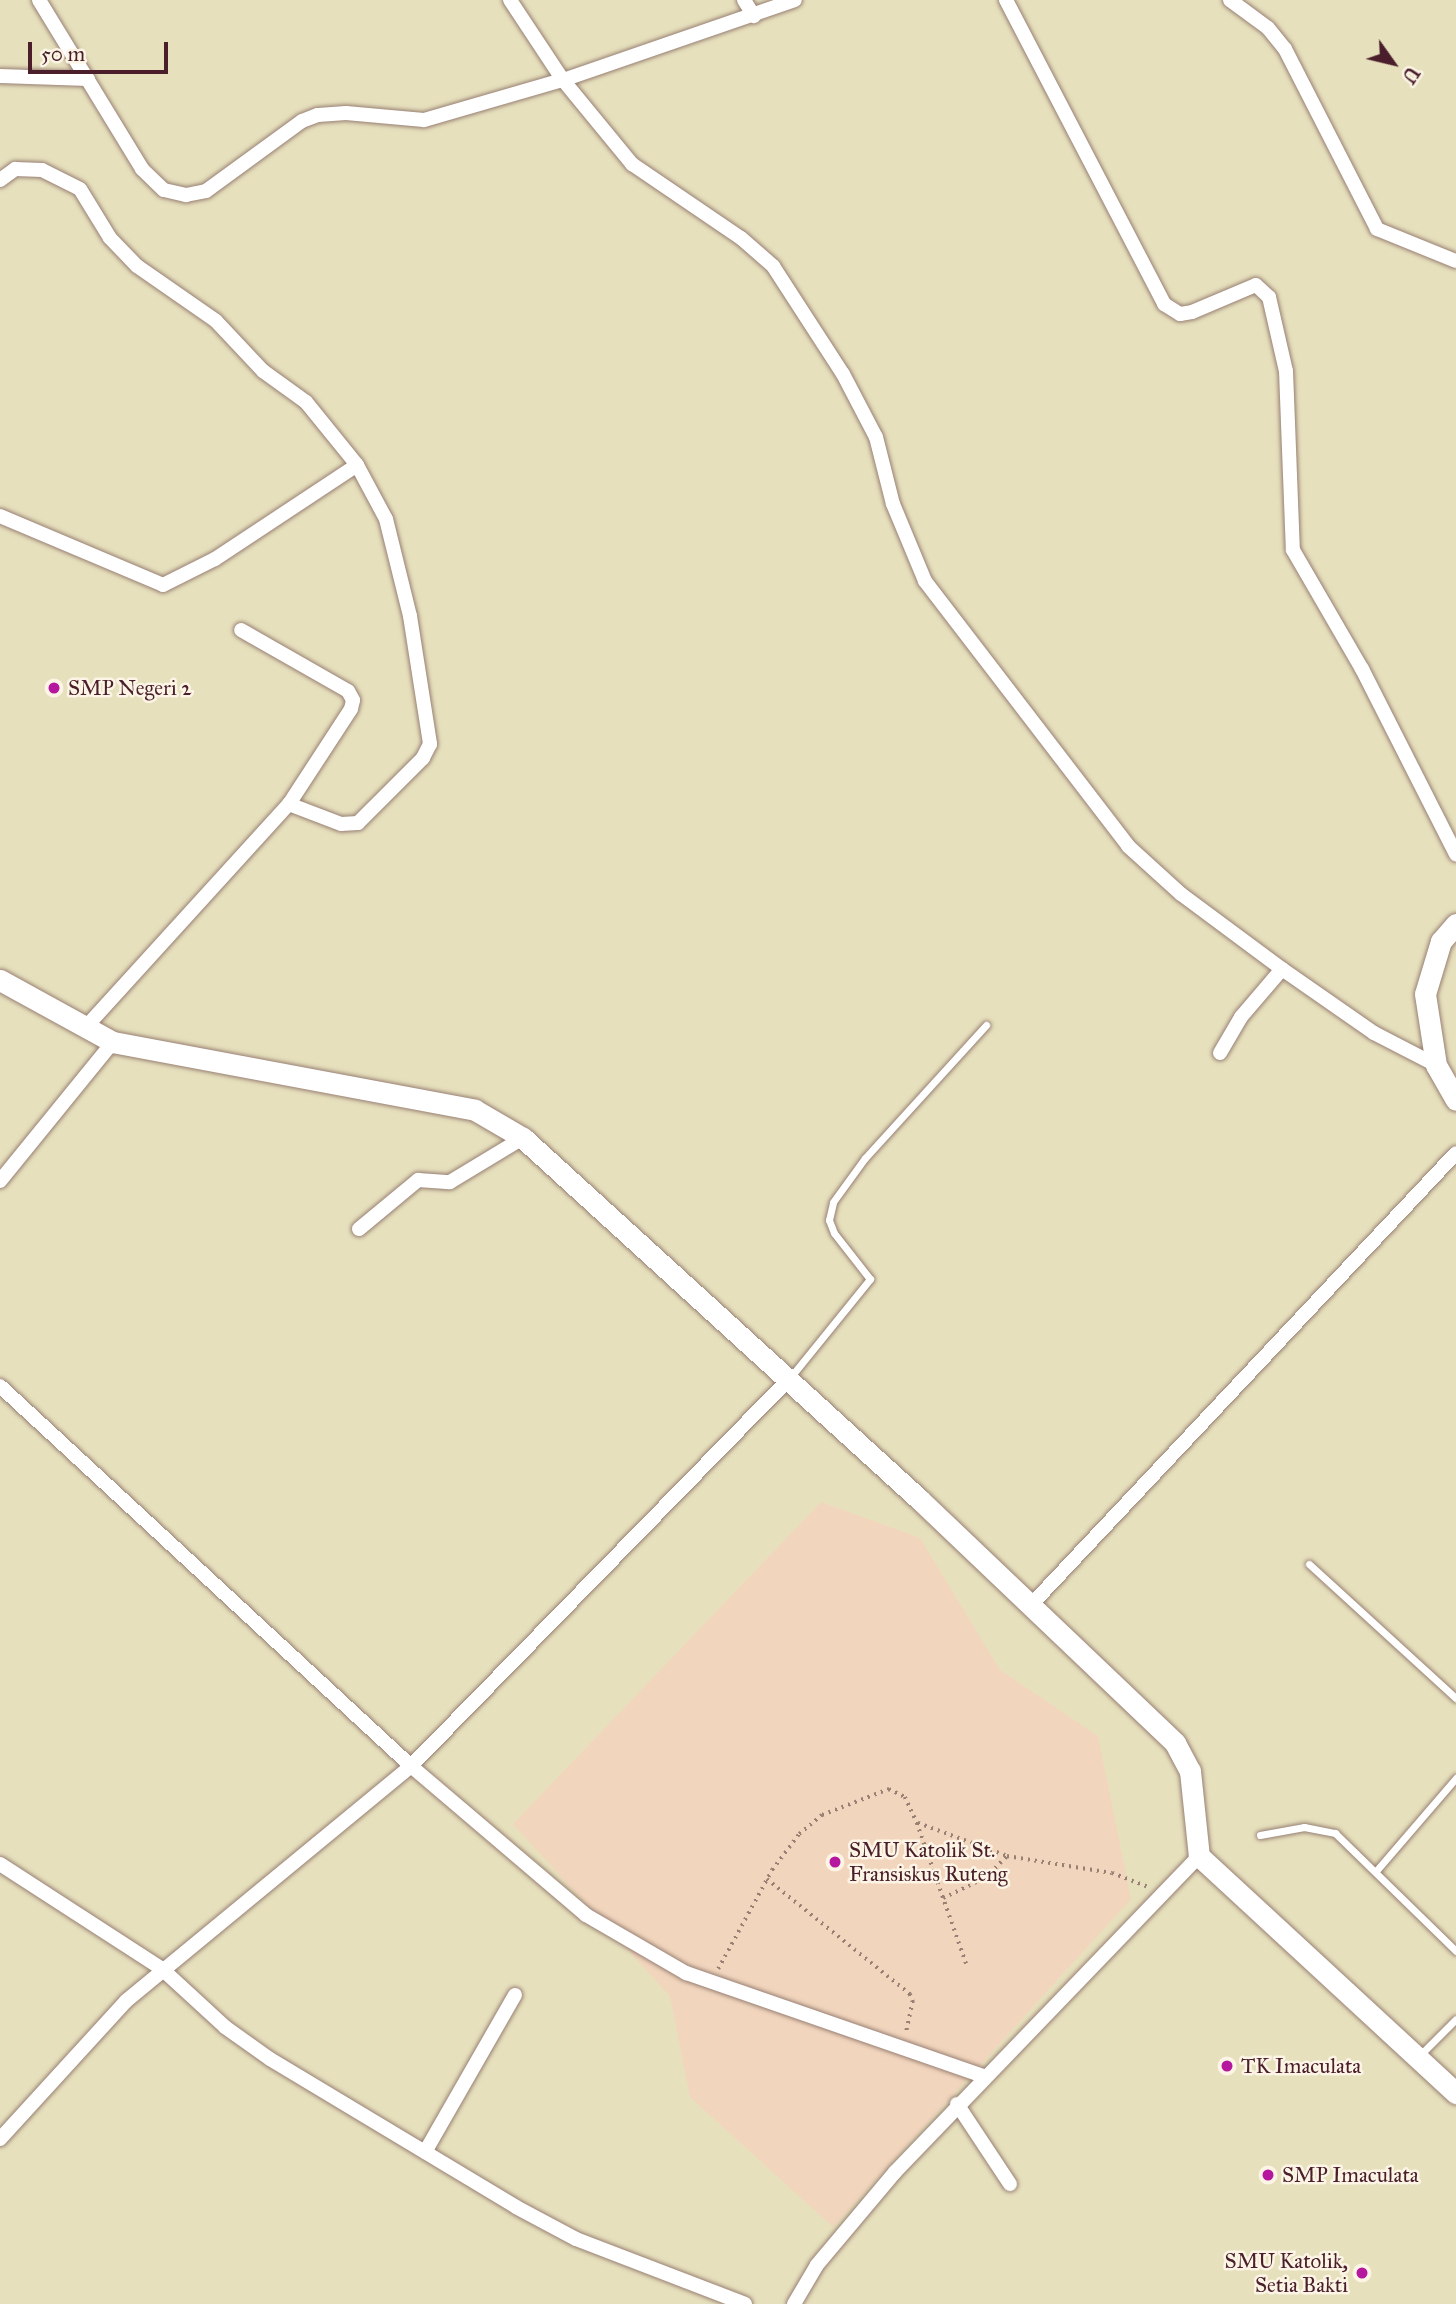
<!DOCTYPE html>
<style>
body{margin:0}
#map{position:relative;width:1456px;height:2304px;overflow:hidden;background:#e7e0bd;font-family:"IM FELL Great Primer",serif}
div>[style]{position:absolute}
.built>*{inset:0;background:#f2d5bd}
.path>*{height:3.5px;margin-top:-1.75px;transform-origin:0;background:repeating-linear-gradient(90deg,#988074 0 2px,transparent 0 7px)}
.roads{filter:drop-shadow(0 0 2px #988074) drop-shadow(0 0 2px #988074)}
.lane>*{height:7px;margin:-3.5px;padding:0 3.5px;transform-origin:3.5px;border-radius:3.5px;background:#fff}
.street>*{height:14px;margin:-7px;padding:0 7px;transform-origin:7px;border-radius:7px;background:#fff}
.secondary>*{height:21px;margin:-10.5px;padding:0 10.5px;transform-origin:10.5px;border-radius:10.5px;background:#fff}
.dots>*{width:19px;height:19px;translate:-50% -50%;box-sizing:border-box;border:4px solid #fcf5e5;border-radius:50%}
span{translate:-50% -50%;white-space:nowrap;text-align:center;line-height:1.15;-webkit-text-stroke:5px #fcf5e5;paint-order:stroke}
.poi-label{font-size:21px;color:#4a1f2b}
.left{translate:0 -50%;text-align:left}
.right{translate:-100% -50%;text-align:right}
.north{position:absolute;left:1358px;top:28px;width:70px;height:70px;-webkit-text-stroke:5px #fcf5e5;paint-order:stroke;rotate:124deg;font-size:19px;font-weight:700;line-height:28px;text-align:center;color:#4a1f2b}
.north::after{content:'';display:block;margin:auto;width:24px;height:32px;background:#4a1f2b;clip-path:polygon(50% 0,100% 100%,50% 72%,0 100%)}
.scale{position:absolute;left:28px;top:42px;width:140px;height:32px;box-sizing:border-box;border:4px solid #4a1f2b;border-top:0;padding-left:9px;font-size:21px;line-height:24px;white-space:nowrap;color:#4a1f2b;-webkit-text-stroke:5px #fcf5e5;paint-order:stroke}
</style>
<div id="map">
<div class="built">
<div style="clip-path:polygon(821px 1502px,920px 1538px,1000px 1670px,1098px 1736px,1131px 1899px,833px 2227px,690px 2097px,670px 1996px,513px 1824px)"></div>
</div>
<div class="path">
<div style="left:918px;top:1823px;width:95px;rotate:20.3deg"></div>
<div style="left:1007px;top:1856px;width:106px;rotate:9.2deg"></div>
<div style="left:1112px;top:1873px;width:40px;rotate:21deg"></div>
<div style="left:767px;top:1879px;width:184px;rotate:38.8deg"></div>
<div style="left:910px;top:1994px;width:8px;rotate:67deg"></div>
<div style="left:913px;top:2001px;width:34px;rotate:102deg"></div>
<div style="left:943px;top:1898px;width:47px;rotate:-25.5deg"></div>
<div style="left:985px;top:1878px;width:31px;rotate:-45deg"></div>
<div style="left:718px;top:1969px;width:113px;rotate:-61.4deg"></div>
<div style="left:772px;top:1870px;width:45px;rotate:-53.1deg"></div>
<div style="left:799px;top:1834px;width:30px;rotate:-40deg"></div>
<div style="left:822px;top:1815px;width:72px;rotate:-21.2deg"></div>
<div style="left:889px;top:1789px;width:18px;rotate:27deg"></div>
<div style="left:905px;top:1797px;width:29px;rotate:65deg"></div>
<div style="left:917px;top:1823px;width:151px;rotate:70.7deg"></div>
</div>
<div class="roads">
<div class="lane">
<div style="left:789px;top:1379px;width:129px;rotate:-51deg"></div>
<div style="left:870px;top:1279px;width:58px;rotate:-128deg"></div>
<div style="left:834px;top:1233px;width:14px;rotate:-111deg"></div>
<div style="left:829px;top:1220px;width:18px;rotate:-77deg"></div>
<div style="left:833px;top:1202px;width:54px;rotate:-54deg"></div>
<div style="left:865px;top:1158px;width:180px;rotate:-47.7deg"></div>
<div style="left:1309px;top:1564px;width:199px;rotate:42.4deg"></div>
<div style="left:1260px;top:1835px;width:45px;rotate:-10.3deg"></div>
<div style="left:1304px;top:1827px;width:32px;rotate:11deg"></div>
<div style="left:1335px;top:1833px;width:169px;rotate:44.3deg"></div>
<div style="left:1376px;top:1871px;width:123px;rotate:-49.3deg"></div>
<div style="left:1419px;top:2056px;width:52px;rotate:-45deg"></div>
</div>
<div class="street">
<div style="left:39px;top:0;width:198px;rotate:58.6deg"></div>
<div style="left:142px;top:169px;width:30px;rotate:44deg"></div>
<div style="left:164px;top:190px;width:23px;rotate:13deg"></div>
<div style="left:186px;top:195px;width:20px;rotate:-11deg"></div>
<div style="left:206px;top:191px;width:119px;rotate:-36.1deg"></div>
<div style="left:302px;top:121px;width:17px;rotate:-21deg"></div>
<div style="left:318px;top:115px;width:28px;rotate:-4deg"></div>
<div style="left:346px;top:113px;width:78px;rotate:5.1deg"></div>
<div style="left:424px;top:120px;width:145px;rotate:-16.1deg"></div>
<div style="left:563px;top:80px;width:245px;rotate:-19deg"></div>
<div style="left:510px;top:0;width:96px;rotate:56.5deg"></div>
<div style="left:563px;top:80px;width:109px;rotate:50.6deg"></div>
<div style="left:632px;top:164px;width:132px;rotate:34.2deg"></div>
<div style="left:741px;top:238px;width:43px;rotate:41.2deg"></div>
<div style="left:773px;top:266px;width:129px;rotate:57.1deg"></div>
<div style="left:843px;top:374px;width:71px;rotate:62.4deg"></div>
<div style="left:876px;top:437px;width:69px;rotate:75.8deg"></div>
<div style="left:893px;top:504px;width:83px;rotate:67.4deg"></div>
<div style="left:925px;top:581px;width:334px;rotate:52.5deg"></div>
<div style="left:1128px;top:846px;width:72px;rotate:42.2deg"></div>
<div style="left:1181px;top:894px;width:126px;rotate:36.6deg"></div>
<div style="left:1282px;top:969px;width:112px;rotate:34.8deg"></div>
<div style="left:1374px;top:1033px;width:70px;rotate:27.3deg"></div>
<div style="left:744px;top:0;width:19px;rotate:58deg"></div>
<div style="left:1006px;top:0;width:343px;rotate:62.5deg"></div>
<div style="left:1164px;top:304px;width:19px;rotate:32deg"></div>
<div style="left:1180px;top:314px;width:12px;rotate:-9deg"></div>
<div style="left:1192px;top:312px;width:69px;rotate:-22.9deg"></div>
<div style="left:1256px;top:285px;width:18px;rotate:43deg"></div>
<div style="left:1269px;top:297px;width:76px;rotate:77.1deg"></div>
<div style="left:1286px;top:371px;width:179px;rotate:87.8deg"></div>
<div style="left:1293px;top:550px;width:138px;rotate:59.9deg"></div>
<div style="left:1362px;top:669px;width:208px;rotate:63.1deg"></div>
<div style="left:1230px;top:0;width:47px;rotate:36.4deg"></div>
<div style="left:1268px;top:28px;width:27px;rotate:51deg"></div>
<div style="left:1285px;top:49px;width:202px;rotate:62.9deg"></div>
<div style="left:1377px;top:229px;width:85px;rotate:22.1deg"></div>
<div style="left:0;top:76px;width:88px;rotate:2deg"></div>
<div style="left:0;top:180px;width:19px;rotate:-36deg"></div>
<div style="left:15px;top:169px;width:27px;rotate:2deg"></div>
<div style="left:42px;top:170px;width:42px;rotate:26.6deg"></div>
<div style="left:80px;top:189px;width:57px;rotate:58.5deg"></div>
<div style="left:110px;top:238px;width:39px;rotate:46deg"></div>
<div style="left:137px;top:266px;width:96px;rotate:34.8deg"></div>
<div style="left:216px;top:321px;width:69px;rotate:46.8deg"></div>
<div style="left:263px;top:371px;width:53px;rotate:35.8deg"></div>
<div style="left:306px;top:402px;width:81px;rotate:51deg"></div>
<div style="left:357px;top:465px;width:61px;rotate:61.8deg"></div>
<div style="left:386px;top:519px;width:100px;rotate:76.1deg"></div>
<div style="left:410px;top:616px;width:130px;rotate:81.1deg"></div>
<div style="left:430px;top:744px;width:16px;rotate:117deg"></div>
<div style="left:423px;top:758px;width:92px;rotate:135deg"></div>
<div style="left:358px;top:823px;width:17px;rotate:177deg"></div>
<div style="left:341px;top:824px;width:56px;rotate:-159deg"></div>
<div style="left:0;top:516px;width:177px;rotate:22.9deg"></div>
<div style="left:163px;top:585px;width:58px;rotate:-26.6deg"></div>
<div style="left:215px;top:559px;width:170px;rotate:-33.5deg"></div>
<div style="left:85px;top:1028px;width:303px;rotate:-47.7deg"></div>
<div style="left:289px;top:804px;width:113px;rotate:-56.9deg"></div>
<div style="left:351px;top:709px;width:9px;rotate:-77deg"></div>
<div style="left:353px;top:700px;width:10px;rotate:-119deg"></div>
<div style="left:348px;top:691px;width:123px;rotate:-150.3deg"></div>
<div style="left:1220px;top:1053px;width:42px;rotate:-59.7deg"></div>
<div style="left:1241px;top:1017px;width:63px;rotate:-49.5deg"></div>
<div style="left:0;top:1181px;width:179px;rotate:-50.9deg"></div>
<div style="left:359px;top:1229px;width:77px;rotate:-39.7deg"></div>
<div style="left:418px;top:1180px;width:32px;rotate:4deg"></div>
<div style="left:450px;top:1182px;width:85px;rotate:-31.1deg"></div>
<div style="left:0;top:1386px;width:560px;rotate:42.76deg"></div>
<div style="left:411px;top:1766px;width:230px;rotate:40.4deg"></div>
<div style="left:586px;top:1915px;width:116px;rotate:30.1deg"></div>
<div style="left:686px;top:1973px;width:314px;rotate:19.1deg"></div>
<div style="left:1031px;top:1605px;width:620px;rotate:-46.76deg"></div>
<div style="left:0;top:1864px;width:193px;rotate:32.9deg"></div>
<div style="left:162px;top:1969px;width:86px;rotate:42.6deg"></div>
<div style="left:225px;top:2027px;width:55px;rotate:35.4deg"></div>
<div style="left:270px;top:2059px;width:287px;rotate:31deg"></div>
<div style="left:516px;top:2207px;width:68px;rotate:28.1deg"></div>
<div style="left:576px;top:2239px;width:181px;rotate:21deg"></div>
<div style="left:957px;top:2104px;width:96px;rotate:56.5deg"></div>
<div style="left:0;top:2139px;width:187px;rotate:-47.6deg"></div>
<div style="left:126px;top:2001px;width:369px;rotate:-39.5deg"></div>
<div style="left:411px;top:1766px;width:537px;rotate:-45.68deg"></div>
<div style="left:425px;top:2152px;width:181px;rotate:-60.2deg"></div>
<div style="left:794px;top:2304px;width:45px;rotate:-59.5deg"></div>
<div style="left:817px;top:2265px;width:121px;rotate:-50deg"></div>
<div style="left:895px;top:2172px;width:438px;rotate:-46.1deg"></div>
</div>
<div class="secondary">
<div style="left:1456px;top:924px;width:23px;rotate:131deg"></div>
<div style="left:1441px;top:941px;width:55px;rotate:106.8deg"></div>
<div style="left:1425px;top:994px;width:72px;rotate:81.2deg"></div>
<div style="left:1436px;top:1065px;width:40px;rotate:60.3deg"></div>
<div style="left:0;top:980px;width:129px;rotate:28.8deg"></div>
<div style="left:113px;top:1042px;width:368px;rotate:10.6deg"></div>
<div style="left:475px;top:1110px;width:56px;rotate:30.3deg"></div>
<div style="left:523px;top:1138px;width:536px;rotate:42.35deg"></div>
<div style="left:919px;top:1499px;width:354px;rotate:43.6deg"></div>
<div style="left:1175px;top:1743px;width:32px;rotate:62deg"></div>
<div style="left:1190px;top:1771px;width:85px;rotate:84deg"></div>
<div style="left:1199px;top:1856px;width:350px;rotate:42.7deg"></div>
</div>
</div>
<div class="dots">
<div style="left:54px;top:688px;background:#b5179e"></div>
<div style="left:835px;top:1862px;background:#b5179e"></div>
<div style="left:1227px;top:2066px;background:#b5179e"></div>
<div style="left:1268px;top:2175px;background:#b5179e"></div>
<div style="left:1362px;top:2273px;background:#b5179e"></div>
</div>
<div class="poi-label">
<span class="left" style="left:68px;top:688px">SMP Negeri 2</span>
<span class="left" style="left:849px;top:1862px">SMU Katolik St.<br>Fransiskus Ruteng</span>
<span class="left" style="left:1241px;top:2066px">TK Imaculata</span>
<span class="left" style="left:1282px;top:2175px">SMP Imaculata</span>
<span class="right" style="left:1348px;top:2273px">SMU Katolik,<br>Setia Bakti</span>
</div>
<div class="north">U</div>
<div class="scale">50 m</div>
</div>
